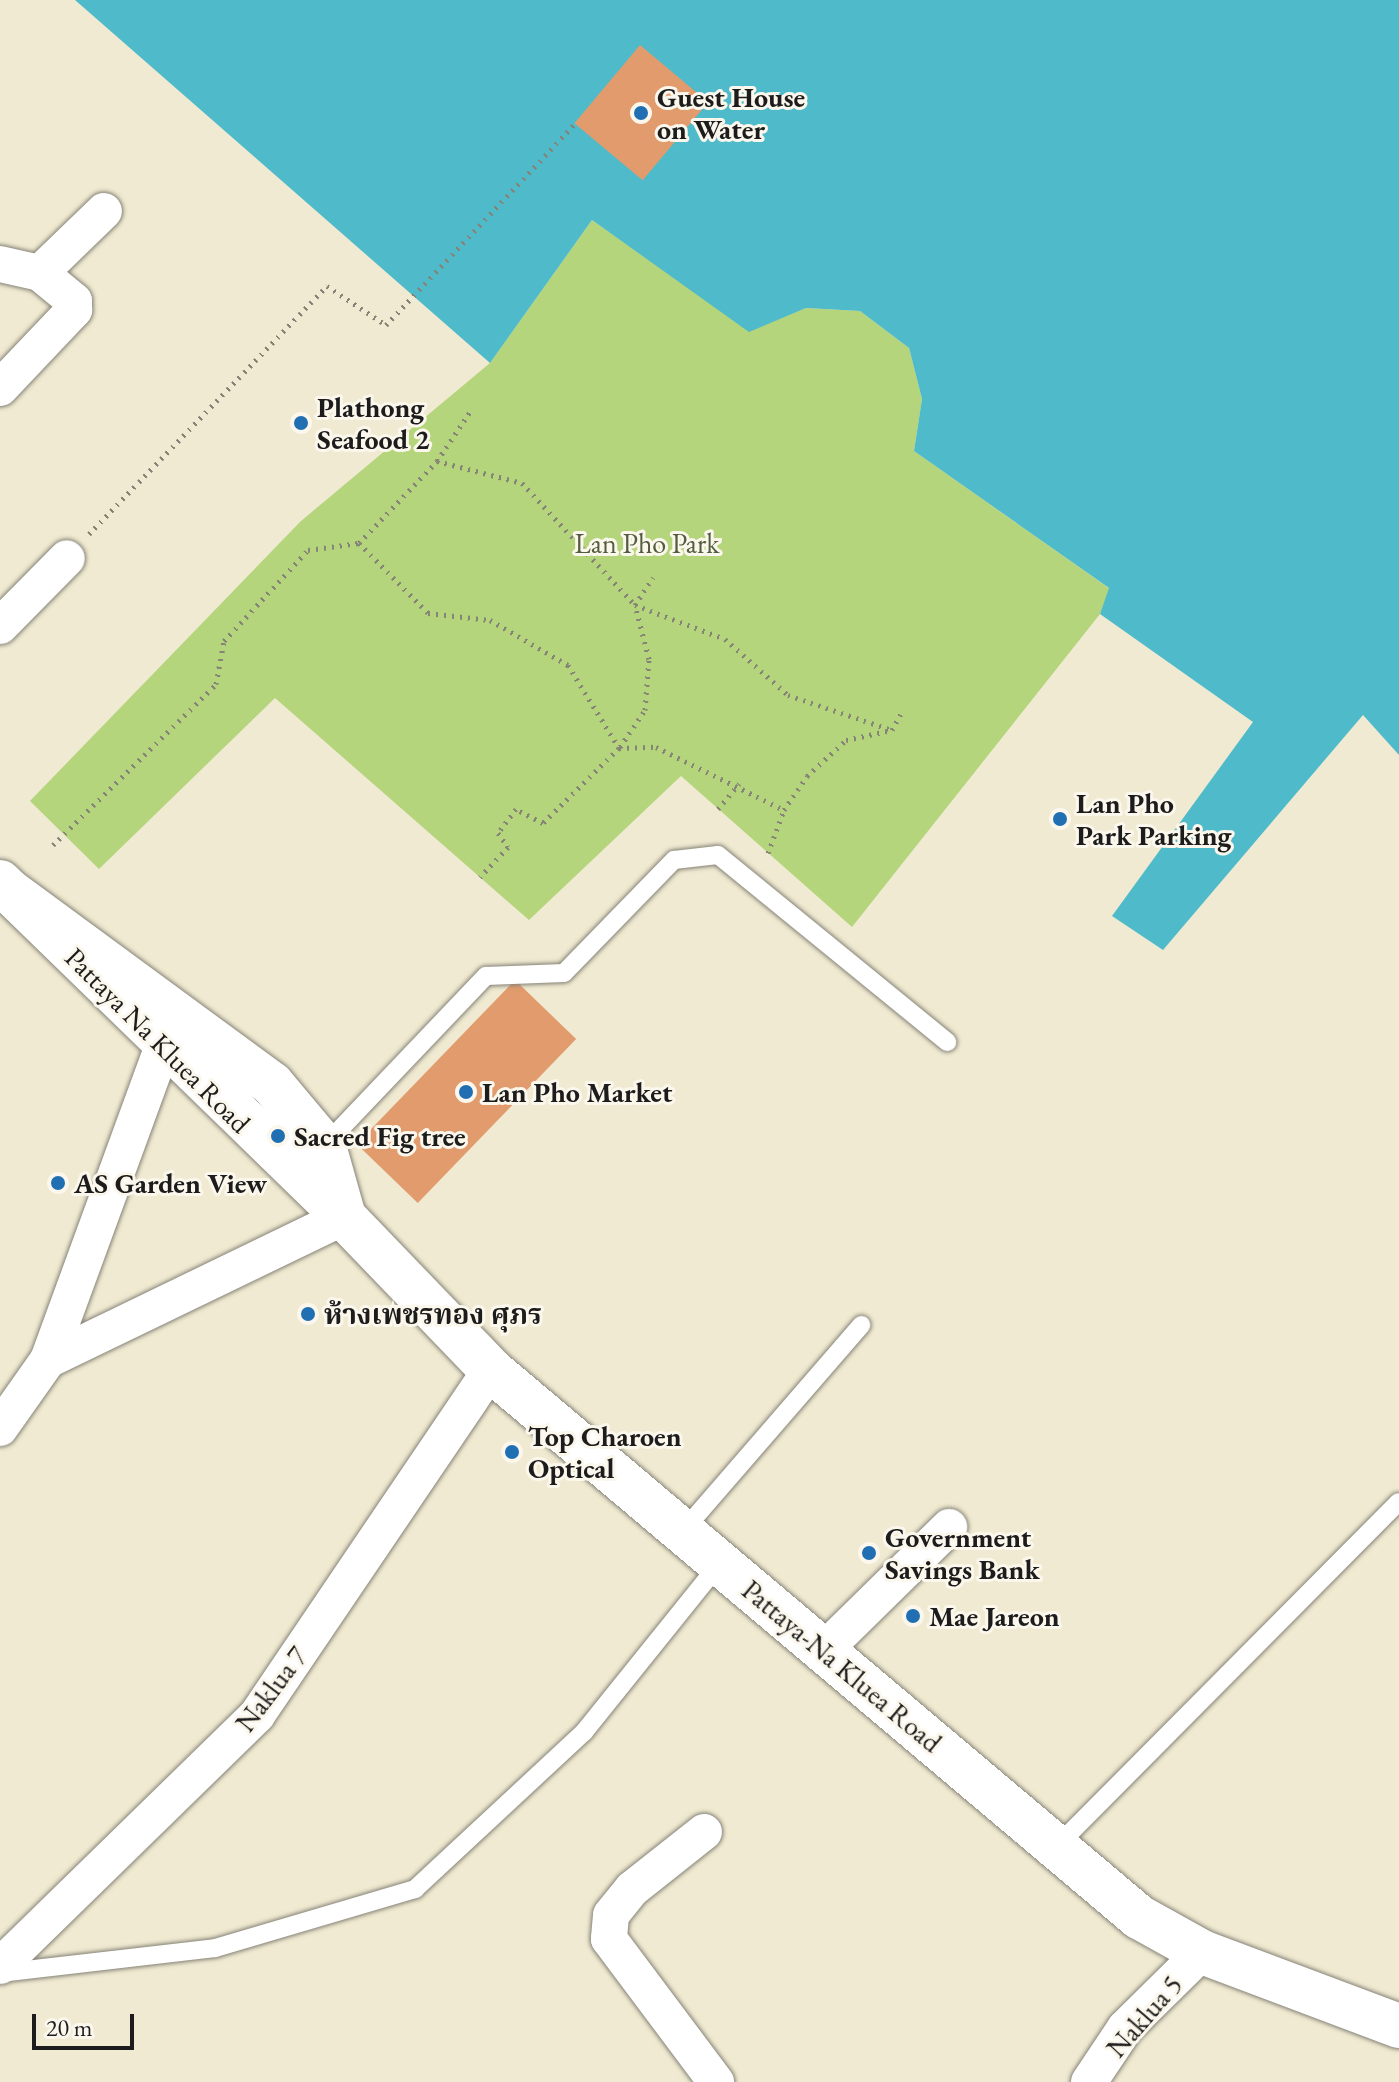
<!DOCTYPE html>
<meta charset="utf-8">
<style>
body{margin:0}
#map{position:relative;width:1399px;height:2082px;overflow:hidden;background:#f0ead2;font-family:"EB Garamond","Noto Serif Thai",serif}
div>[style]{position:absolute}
.green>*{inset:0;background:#b4d57c}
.water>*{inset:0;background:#4fbbca}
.building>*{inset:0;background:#e19b6c;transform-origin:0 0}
.path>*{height:5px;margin-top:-2.5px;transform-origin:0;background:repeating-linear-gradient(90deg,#868377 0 2px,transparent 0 8px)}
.roads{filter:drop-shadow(0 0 2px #868377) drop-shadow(0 0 2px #868377)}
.service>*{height:18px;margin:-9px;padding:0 9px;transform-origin:9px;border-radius:9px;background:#fff}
.minor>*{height:36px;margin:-18px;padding:0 18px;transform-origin:18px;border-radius:18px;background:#fff}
.tertiary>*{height:44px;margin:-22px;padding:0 22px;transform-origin:22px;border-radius:22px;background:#fff}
.dots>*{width:22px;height:22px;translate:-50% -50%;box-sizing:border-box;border:4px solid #fbf7ec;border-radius:50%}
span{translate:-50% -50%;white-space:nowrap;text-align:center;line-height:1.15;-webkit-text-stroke:6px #fbf7ec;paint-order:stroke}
.poi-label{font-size:28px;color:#1c1c1c;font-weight:700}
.left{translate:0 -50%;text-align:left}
.park-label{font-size:28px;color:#515d3e}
.street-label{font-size:28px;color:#1c1c1c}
.scale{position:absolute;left:32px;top:2014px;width:102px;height:36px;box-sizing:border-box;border:4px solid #1c1c1c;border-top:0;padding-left:10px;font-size:24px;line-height:28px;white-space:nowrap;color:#1c1c1c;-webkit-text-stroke:6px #fbf7ec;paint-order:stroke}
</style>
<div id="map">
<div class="green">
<div style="clip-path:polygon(592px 220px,749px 331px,806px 308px,860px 311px,909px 348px,922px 399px,914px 451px,1110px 589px,1100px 614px,852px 927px,681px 776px,529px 920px,275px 698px,99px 869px,30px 801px,301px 521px,490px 363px)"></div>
</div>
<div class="water">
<div style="clip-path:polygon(75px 0,1399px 0,1399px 755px,1363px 715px,1163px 950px,1112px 916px,1253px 722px,1100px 614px,1109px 588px,914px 451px,922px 399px,909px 348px,860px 311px,806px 308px,749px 332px,592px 220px,490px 363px)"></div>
</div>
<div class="building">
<div style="left:640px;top:45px;width:89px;height:102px;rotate:40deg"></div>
<div style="left:515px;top:980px;width:85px;height:228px;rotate:44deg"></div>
</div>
<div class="path">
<div style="left:437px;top:461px;width:88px;rotate:14.5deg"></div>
<div style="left:522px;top:483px;width:166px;rotate:47.2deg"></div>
<div style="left:635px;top:605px;width:96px;rotate:20.7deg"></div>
<div style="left:725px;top:639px;width:84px;rotate:41.6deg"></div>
<div style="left:788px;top:695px;width:110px;rotate:18.6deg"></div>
<div style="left:89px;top:534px;width:344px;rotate:-46.2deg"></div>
<div style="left:327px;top:286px;width:71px;rotate:33.5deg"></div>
<div style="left:386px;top:325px;width:276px;rotate:-46.8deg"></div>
<div style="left:359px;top:543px;width:113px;rotate:-46.4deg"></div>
<div style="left:437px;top:461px;width:63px;rotate:-56.1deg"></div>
<div style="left:620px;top:747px;width:45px;rotate:-56deg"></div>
<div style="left:645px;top:710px;width:51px;rotate:-85.5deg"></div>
<div style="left:649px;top:659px;width:56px;rotate:-104.5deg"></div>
<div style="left:635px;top:605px;width:33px;rotate:-57deg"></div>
<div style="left:619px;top:748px;width:37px;rotate:-2deg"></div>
<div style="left:656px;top:747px;width:143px;rotate:26.2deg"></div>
<div style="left:784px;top:810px;width:41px;rotate:-55.9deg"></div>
<div style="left:807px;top:776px;width:53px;rotate:-42.7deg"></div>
<div style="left:846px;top:740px;width:47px;rotate:-12.3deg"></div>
<div style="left:892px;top:730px;width:18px;rotate:-61deg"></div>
<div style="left:718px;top:809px;width:33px;rotate:-50deg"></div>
<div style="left:53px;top:845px;width:229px;rotate:-44.6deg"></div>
<div style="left:216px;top:684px;width:44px;rotate:-79.5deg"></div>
<div style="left:224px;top:641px;width:124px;rotate:-47.3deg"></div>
<div style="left:308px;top:550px;width:51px;rotate:-7.8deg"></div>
<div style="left:359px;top:543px;width:98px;rotate:45.4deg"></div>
<div style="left:428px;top:613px;width:62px;rotate:6.4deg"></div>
<div style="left:490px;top:620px;width:90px;rotate:30deg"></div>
<div style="left:568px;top:665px;width:97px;rotate:58.4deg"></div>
<div style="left:619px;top:748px;width:107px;rotate:135.4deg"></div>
<div style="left:543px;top:823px;width:30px;rotate:-153deg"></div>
<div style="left:516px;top:809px;width:30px;rotate:127deg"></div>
<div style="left:498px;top:833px;width:17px;rotate:54deg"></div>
<div style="left:508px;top:847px;width:41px;rotate:133deg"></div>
<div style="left:768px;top:853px;width:46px;rotate:-69.6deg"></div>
</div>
<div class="roads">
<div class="service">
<div style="left:324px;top:1146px;width:235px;rotate:-46.4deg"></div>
<div style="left:486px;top:976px;width:78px;rotate:-2.2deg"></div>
<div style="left:564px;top:973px;width:158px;rotate:-45.8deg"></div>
<div style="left:674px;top:860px;width:44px;rotate:-6.5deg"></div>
<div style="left:718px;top:855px;width:296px;rotate:39.2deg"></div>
<div style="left:682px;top:1532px;width:274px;rotate:-49.1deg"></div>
<div style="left:1056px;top:1847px;width:486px;rotate:-45.2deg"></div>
<div style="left:0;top:1973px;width:216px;rotate:-6.6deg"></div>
<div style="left:215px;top:1948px;width:209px;rotate:-16.4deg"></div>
<div style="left:415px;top:1889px;width:231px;rotate:-42.9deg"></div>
<div style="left:584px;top:1732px;width:217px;rotate:-51.2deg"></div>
</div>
<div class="minor">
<div style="left:0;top:264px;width:41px;rotate:12.7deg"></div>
<div style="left:40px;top:273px;width:89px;rotate:-44.1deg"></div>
<div style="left:0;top:388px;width:108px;rotate:-46.5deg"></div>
<div style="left:74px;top:310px;width:9px;rotate:-90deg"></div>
<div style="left:74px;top:301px;width:44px;rotate:-140.5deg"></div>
<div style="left:0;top:626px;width:95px;rotate:-45.4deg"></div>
<div style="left:48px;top:1360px;width:329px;rotate:-25.8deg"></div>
<div style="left:0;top:1428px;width:83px;rotate:-54.8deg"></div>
<div style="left:48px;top:1360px;width:335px;rotate:-69.9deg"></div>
<div style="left:823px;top:1651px;width:177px;rotate:-44.5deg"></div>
<div style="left:704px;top:1832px;width:92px;rotate:141.6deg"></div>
<div style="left:632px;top:1889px;width:33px;rotate:129deg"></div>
<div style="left:611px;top:1915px;width:24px;rotate:95deg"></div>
<div style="left:609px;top:1939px;width:179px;rotate:53.2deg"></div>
<div style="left:0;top:1966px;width:359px;rotate:-44.3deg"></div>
<div style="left:257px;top:1715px;width:417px;rotate:-55.9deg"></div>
<div style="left:1089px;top:2082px;width:65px;rotate:-56.3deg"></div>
<div style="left:1125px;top:2028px;width:108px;rotate:-44.6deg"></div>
</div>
<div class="tertiary">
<div style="left:0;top:882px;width:480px;rotate:44.2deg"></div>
<div style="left:344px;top:1217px;width:74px;rotate:-105.7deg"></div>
<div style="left:324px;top:1146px;width:81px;rotate:-130deg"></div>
<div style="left:272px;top:1084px;width:326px;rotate:-143.7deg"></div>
<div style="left:344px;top:1217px;width:212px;rotate:46.1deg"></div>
<div style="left:491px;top:1370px;width:848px;rotate:40.17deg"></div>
<div style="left:1139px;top:1917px;width:72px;rotate:29.1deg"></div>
<div style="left:1202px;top:1952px;width:210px;rotate:20.6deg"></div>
</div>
</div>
<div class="dots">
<div style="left:641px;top:113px;background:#1f6fb2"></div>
<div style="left:301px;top:423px;background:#1f6fb2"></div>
<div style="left:1060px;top:819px;background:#1f6fb2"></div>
<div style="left:466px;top:1092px;background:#1f6fb2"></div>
<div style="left:278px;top:1136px;background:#1f6fb2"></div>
<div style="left:58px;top:1183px;background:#1f6fb2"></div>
<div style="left:308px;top:1314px;background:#1f6fb2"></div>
<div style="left:512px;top:1452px;background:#1f6fb2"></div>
<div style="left:869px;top:1553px;background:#1f6fb2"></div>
<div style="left:913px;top:1616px;background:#1f6fb2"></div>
</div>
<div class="poi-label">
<span class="left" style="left:657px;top:113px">Guest House<br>on Water</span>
<span class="left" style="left:317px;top:423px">Plathong<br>Seafood 2</span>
<span class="left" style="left:1076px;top:819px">Lan Pho<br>Park Parking</span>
<span class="left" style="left:482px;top:1092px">Lan Pho Market</span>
<span class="left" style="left:294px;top:1136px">Sacred Fig tree</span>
<span class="left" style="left:74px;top:1183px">AS Garden View</span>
<span class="left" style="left:324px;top:1314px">ห้างเพชรทอง ศุภร</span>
<span class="left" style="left:528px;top:1452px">Top Charoen<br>Optical</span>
<span class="left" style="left:885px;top:1553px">Government<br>Savings Bank</span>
<span class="left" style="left:929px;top:1616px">Mae Jareon</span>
</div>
<div class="park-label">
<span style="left:647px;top:543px">Lan Pho Park</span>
</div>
<div class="street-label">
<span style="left:158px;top:1040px;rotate:45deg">Pattaya Na Kluea Road</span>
<span style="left:842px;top:1666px;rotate:40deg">Pattaya-Na Kluea Road</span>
<span style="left:271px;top:1689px;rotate:-53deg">Naklua 7</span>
<span style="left:1144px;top:2016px;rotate:-49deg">Naklua 5</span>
</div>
<div class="scale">20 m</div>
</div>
